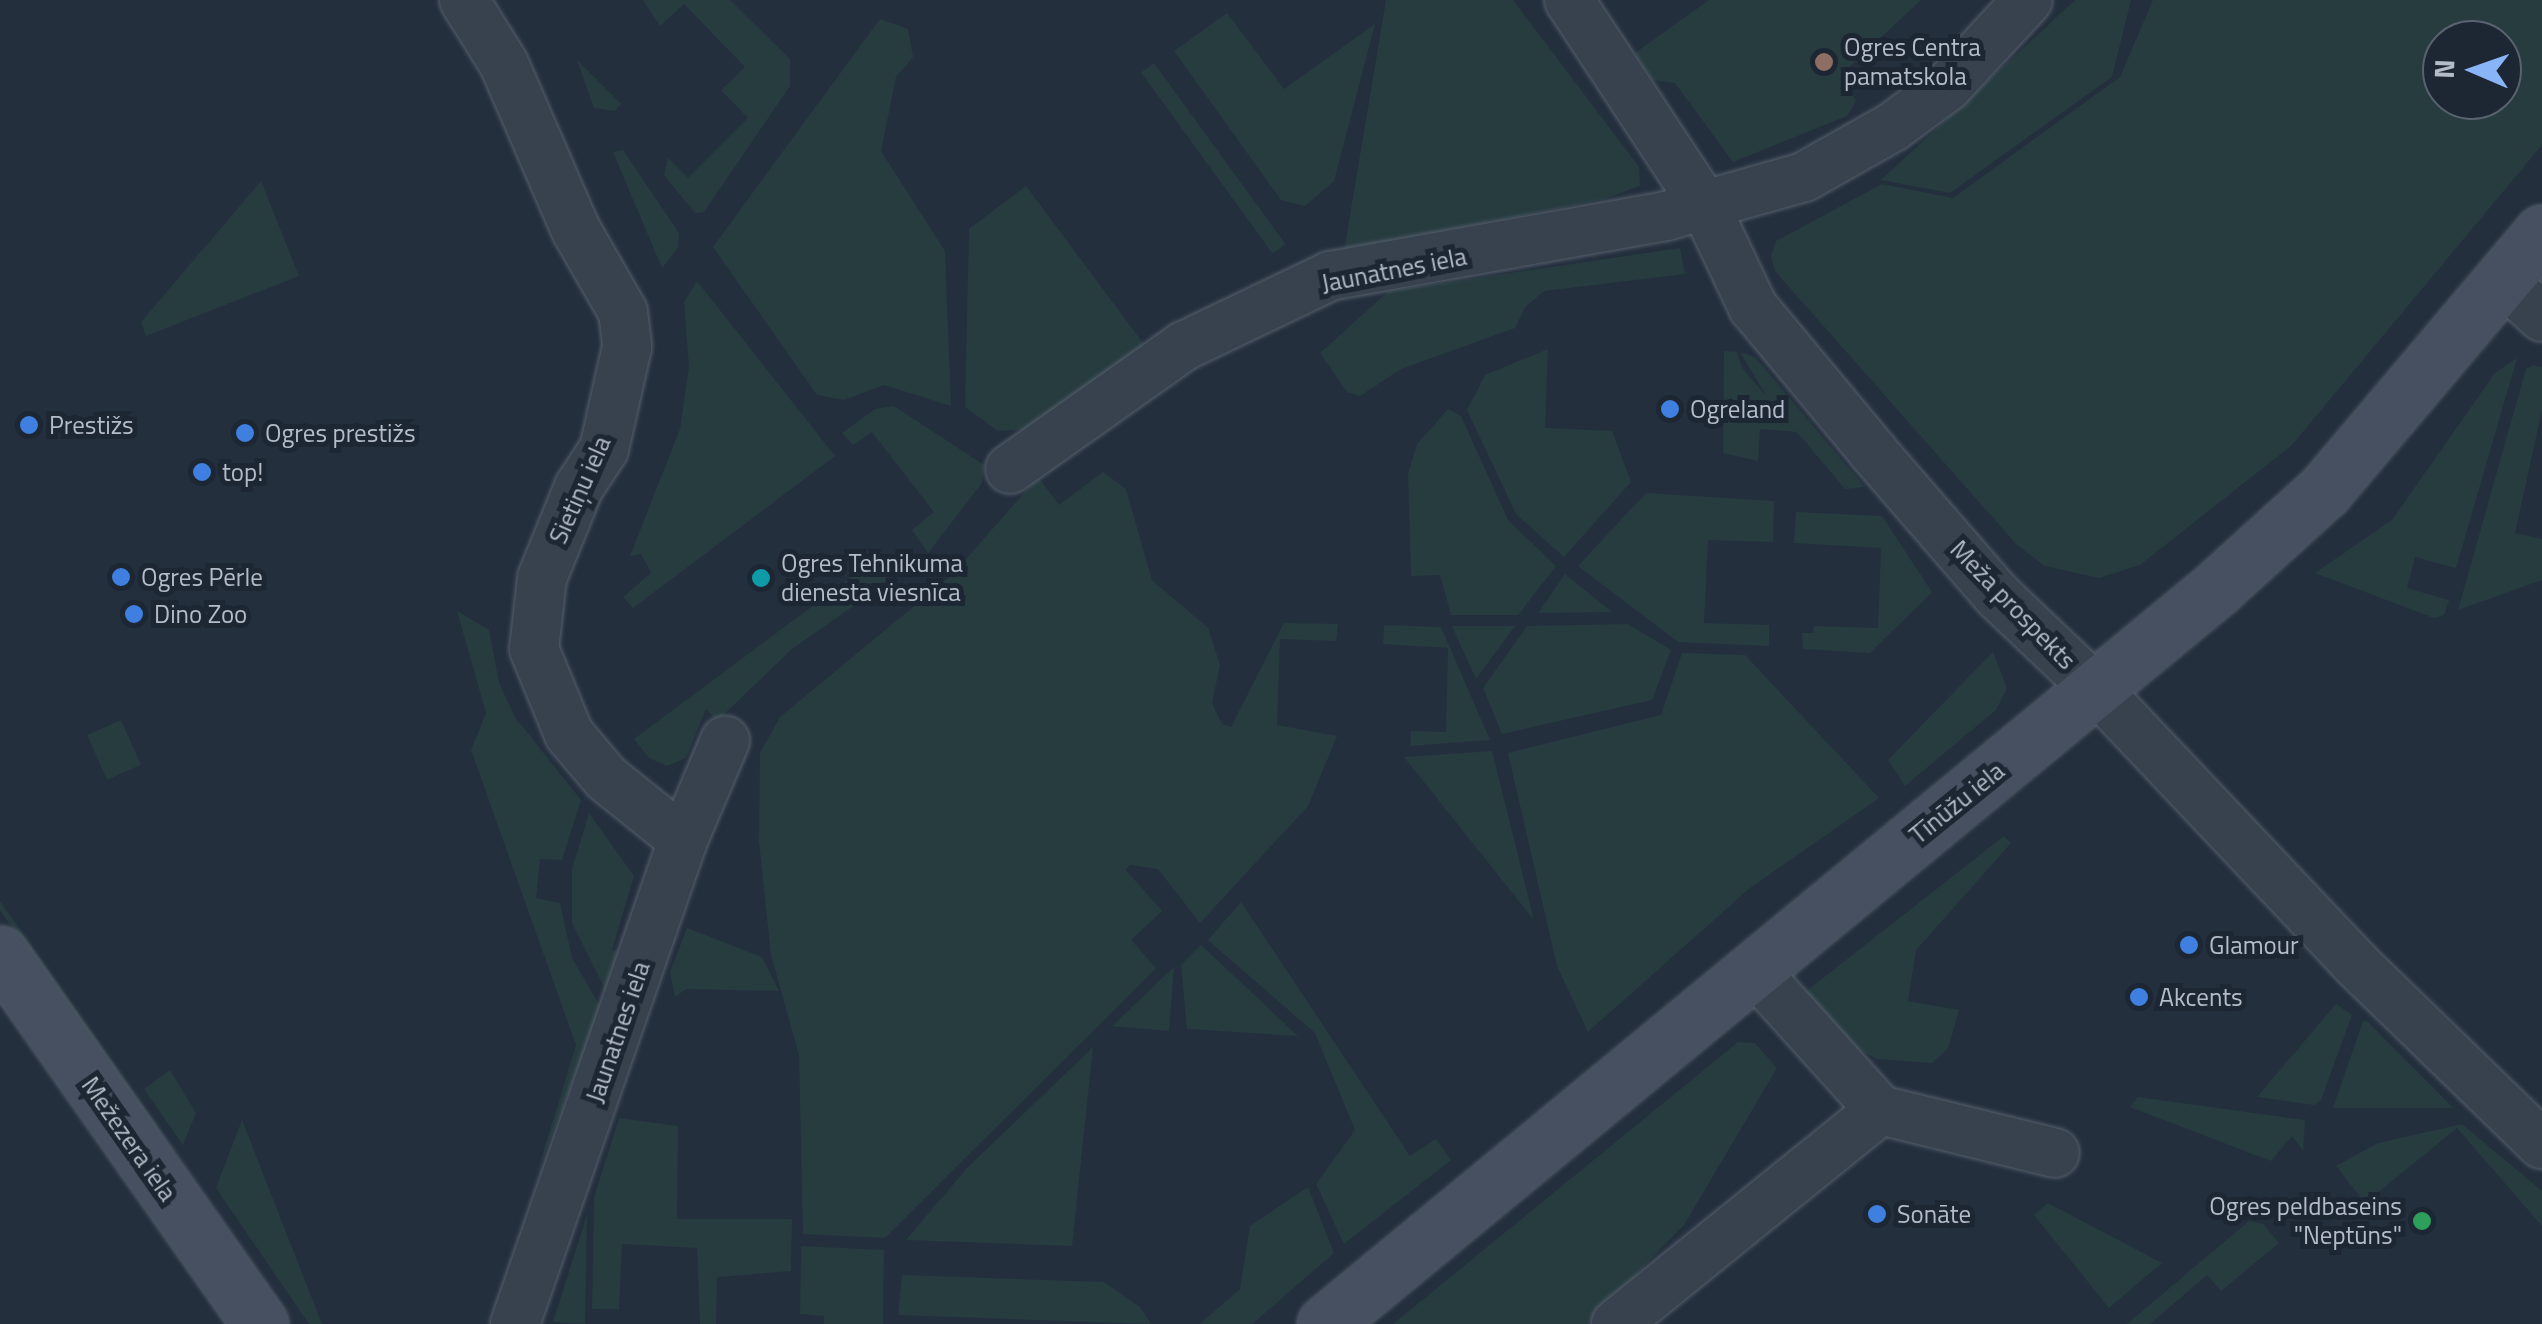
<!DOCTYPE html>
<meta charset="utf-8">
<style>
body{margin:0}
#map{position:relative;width:2542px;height:1324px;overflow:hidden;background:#242f3e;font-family:"Titillium Web",sans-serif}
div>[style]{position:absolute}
.green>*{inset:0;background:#263c3f;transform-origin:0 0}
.roads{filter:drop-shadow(0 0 2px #565f6c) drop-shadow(0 0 2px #565f6c)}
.street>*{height:48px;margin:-24px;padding:0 24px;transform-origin:24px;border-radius:24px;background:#38414e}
.secondary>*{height:55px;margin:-27.5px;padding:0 27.5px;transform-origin:27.5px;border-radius:27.5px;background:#465061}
.dots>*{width:28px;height:28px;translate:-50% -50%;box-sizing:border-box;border:5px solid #1d2633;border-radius:50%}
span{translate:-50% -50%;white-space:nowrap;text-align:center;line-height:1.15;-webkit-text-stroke:10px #1d2633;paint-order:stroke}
.poi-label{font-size:25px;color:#b4bcc9}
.left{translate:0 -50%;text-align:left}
.right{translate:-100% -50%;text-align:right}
.street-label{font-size:25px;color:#b4bcc9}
.north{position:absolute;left:2422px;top:20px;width:100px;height:100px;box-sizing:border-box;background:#1d2633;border:2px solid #59626f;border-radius:50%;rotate:272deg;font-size:28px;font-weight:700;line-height:40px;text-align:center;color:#b4bcc9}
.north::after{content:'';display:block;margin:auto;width:35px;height:45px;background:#8ab4f8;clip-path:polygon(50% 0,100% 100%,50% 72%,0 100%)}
</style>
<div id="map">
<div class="green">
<div style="clip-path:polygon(643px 0,730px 0,790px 59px,790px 86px,704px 212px,695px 213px,664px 175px,668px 158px,688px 178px,748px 118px,721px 90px,745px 67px,684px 4px,660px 26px)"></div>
<div style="clip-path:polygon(1386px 0,1513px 0,1639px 167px,1640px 186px,1604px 199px,1344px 251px)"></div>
<div style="clip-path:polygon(1709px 0,1921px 0,1842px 74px,1856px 101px,1847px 116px,1733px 162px,1675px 83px,1652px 80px,1635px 53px)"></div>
<div style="clip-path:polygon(2075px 0,2131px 0,2112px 77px,1950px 193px,1881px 180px)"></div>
<div style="clip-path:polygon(evenodd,2153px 0,2542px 0,2542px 145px,2292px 445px,2140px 565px,2099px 578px,2045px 566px,2017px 545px,1775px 271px,1771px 256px,1776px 241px,1882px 184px,1953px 198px,2120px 77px,2153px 0,2502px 40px,2502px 100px,2442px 100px,2442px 40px,2502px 40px)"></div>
<div style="clip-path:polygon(1227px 13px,1284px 89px,1375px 24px,1334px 181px,1305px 206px,1281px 200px,1174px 51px)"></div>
<div style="clip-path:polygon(880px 19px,908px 29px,913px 57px,896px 77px,881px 151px,945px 251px,951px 406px,884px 385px,844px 400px,817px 395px,713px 247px)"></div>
<div style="clip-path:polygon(577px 60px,621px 104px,615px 111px,594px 108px)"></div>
<div style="left:1154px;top:63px;width:224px;height:16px;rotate:54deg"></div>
<div style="clip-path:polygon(623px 150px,679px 233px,678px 248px,662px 268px,613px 152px)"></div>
<div style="clip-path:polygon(261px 181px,299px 276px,146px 336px,141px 322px)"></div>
<div style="clip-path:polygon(1026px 186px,1152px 355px,1036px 429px,998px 431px,965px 407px,969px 229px)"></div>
<div style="clip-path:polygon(1680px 248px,1685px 274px,1544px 291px,1525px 307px,1515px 328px,1401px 369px,1360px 396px,1347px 392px,1320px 353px,1389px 291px)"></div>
<div style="clip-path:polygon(697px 281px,835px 456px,633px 608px,623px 597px,651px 573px,641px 554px,630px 556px,680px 429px,689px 366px,684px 302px)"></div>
<div style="clip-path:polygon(1548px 349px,1545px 428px,1612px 431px,1631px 482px,1564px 557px,1516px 514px,1467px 410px,1485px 375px)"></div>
<div style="clip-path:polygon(1724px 351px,1737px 352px,1742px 368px,1767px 397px,1740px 352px,1755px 357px,1865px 487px,1845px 489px,1797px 432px,1760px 429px,1758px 461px,1723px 453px)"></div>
<div style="clip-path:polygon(2517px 358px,2456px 568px,2415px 557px,2407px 588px,2449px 600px,2444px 615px,2434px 618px,2315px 573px,2392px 520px,2495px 373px)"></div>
<div style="clip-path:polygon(2533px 365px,2542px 367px,2542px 410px,2515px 533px,2542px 539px,2542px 580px,2458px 610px,2526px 369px)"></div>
<div style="clip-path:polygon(894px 406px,984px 465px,982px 483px,928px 553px,912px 530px,934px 512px,872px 432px,853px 445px,842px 433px,875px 409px)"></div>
<div style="clip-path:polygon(1448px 409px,1461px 416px,1508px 520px,1556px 566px,1518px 615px,1451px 615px,1440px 575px,1411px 576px,1408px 474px,1417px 444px)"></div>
<div style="clip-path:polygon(1103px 472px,1126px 489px,1152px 580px,1208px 628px,1220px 665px,1212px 703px,1222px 724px,1231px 727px,1284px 623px,1338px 624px,1336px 641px,1280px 639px,1277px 725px,1337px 736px,1308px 806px,1200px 923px,1158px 869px,1130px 865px,1126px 870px,1162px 911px,1131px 940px,1156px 968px,885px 1238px,803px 1234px,799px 1055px,771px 955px,759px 842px,760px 753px,780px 717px,953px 574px,1038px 477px,1059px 505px)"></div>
<div style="clip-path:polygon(1646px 493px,1774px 501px,1773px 542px,1708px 540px,1704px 623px,1769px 625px,1769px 646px,1678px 642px,1578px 566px)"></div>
<div style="clip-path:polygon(1796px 512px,1882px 516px,1932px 592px,1870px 653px,1803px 649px,1802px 633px,1813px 633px,1814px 626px,1878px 628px,1881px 548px,1794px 543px)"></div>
<div style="clip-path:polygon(873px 561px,889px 581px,792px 649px,717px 721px,706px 709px,686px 758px,667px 766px,649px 758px,634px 739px)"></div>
<div style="clip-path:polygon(1565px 574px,1612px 612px,1538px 613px)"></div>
<div style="clip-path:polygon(457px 611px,489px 630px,499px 683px,515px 717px,581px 800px,562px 860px,540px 859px,536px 898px,560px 903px,572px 958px,601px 1008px,537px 1173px,576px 1045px,471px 750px,486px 713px)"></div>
<div style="clip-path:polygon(1628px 624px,1671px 650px,1652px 700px,1502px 734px,1483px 688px,1527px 626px)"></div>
<div style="clip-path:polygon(1384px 625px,1441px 627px,1490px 740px,1410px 746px,1411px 731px,1446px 732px,1448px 648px,1383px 644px)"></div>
<div style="clip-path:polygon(1452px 626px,1515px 626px,1476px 679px)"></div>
<div style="clip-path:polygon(1993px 652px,2007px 688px,1996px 710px,1905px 786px,1888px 760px)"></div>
<div style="clip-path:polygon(1682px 653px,1745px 655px,1879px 798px,1750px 888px,1588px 1032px,1557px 966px,1508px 753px,1661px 715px)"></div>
<div style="left:121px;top:720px;width:49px;height:37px;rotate:66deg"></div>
<div style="clip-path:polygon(1492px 751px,1534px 920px,1404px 757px)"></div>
<div style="clip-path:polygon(589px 813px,634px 876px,612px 950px,622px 953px,607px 993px,572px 923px,572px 869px)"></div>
<div style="clip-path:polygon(2004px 836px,2011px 843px,1916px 950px,1908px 1001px,1959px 1010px,1948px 1049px,1932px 1063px,1877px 1059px,1820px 1029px,1800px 996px)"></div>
<div style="clip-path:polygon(0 901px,162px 1132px,156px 1135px,0 910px)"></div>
<div style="clip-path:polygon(1241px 902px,1410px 1156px,1436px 1139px,1451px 1160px,1344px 1244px,1316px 1184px,1355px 1130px,1315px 1033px,1208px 940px)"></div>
<div style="clip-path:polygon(687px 928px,762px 957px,779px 991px,686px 989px,675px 997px,670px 972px)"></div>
<div style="clip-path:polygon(1201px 945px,1298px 1036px,1187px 1029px,1181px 965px)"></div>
<div style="clip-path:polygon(1174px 967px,1169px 1031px,1112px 1026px)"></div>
<div style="clip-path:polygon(2336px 1004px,2352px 1015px,2321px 1100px,2314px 1105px,2257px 1097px)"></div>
<div style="clip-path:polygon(2363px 1021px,2368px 1022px,2453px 1108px,2333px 1108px)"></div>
<div style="clip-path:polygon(1738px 1042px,1755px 1043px,1777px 1068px,1684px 1225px,1588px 1324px,1393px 1324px)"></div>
<div style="clip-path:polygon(1093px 1047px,1072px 1246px,906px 1240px,967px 1168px)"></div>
<div style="clip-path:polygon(170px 1070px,196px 1113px,183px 1145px,144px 1089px)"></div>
<div style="clip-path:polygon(2138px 1097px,2305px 1120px,2303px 1151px,2292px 1136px,2271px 1161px,2130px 1107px)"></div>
<div style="clip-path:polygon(619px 1118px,678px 1126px,677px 1219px,792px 1219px,791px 1271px,717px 1277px,716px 1324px,700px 1324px,697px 1248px,622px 1244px,619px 1309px,592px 1309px,594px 1197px)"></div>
<div style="clip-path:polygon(242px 1120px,322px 1324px,309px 1324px,216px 1188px)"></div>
<div style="clip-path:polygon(2462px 1124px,2542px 1191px,2542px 1226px,2457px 1128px,2365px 1203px,2336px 1166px,2378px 1143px)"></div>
<div style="clip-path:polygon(1308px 1187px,1334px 1253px,1252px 1324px,1200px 1324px,1240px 1289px,1250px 1226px)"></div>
<div style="clip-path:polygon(2048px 1203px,2162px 1263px,2109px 1308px,2034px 1215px)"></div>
<div style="clip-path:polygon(587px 1215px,585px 1324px,553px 1322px)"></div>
<div style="clip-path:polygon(2249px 1221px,2263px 1224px,2279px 1243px,2221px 1291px,2207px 1275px,2150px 1324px,2127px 1324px)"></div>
<div style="clip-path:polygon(801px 1246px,884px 1250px,883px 1324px,824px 1324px,824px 1316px,800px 1314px)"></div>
<div style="clip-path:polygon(902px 1275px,1104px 1282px,1140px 1307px,1151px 1324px,898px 1315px)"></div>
</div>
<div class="roads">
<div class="street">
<div style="left:464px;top:0;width:75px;rotate:58deg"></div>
<div style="left:504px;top:64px;width:181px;rotate:66.6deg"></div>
<div style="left:576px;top:230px;width:95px;rotate:60.2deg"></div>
<div style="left:623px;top:312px;width:35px;rotate:83deg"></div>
<div style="left:627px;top:347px;width:105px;rotate:102.7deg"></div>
<div style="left:604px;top:449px;width:45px;rotate:123.3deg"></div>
<div style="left:579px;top:487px;width:98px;rotate:112.1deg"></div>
<div style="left:542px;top:578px;width:71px;rotate:96.4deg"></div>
<div style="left:534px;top:649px;width:92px;rotate:67.6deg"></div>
<div style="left:569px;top:734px;width:57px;rotate:49.9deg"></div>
<div style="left:606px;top:778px;width:99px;rotate:38.8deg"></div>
<div style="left:1569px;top:0;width:247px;rotate:56.6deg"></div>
<div style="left:1705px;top:206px;width:112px;rotate:64.6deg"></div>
<div style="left:1753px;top:307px;width:190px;rotate:50.3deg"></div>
<div style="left:1874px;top:453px;width:189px;rotate:49.1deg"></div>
<div style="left:1998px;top:596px;width:137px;rotate:43.5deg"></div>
<div style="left:2097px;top:690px;width:377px;rotate:46.6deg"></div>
<div style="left:2356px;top:964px;width:259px;rotate:44.1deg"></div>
<div style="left:2503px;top:281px;width:53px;rotate:42.7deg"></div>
<div style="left:1010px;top:469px;width:213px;rotate:-35.3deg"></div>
<div style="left:1184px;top:346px;width:162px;rotate:-25.6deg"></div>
<div style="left:1330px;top:276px;width:341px;rotate:-10.1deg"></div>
<div style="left:1666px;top:216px;width:143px;rotate:-15.8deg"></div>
<div style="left:1804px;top:177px;width:103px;rotate:-29.5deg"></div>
<div style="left:1894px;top:126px;width:67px;rotate:-36.5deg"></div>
<div style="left:1948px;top:86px;width:117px;rotate:-47.1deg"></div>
<div style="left:1753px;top:969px;width:190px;rotate:48deg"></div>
<div style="left:1880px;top:1110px;width:180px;rotate:13.8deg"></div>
<div style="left:515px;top:1324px;width:512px;rotate:-70.86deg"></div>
<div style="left:683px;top:840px;width:108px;rotate:-67deg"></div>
<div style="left:1616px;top:1324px;width:340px;rotate:-39deg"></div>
</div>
<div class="secondary">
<div style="left:0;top:954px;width:452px;rotate:54.9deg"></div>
<div style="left:1325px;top:1324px;width:1158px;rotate:-39.53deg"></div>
<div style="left:2218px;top:587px;width:143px;rotate:-42.2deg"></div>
<div style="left:2324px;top:491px;width:338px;rotate:-49.8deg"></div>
</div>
</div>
<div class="dots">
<div style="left:1824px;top:62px;background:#8d6e63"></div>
<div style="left:1670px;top:409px;background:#3f7fe0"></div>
<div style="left:29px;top:425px;background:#3f7fe0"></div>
<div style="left:245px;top:433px;background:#3f7fe0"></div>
<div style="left:202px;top:472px;background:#3f7fe0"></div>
<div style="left:121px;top:577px;background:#3f7fe0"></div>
<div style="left:761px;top:578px;background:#0f9aa8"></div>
<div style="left:134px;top:614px;background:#3f7fe0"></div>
<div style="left:2189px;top:945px;background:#3f7fe0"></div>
<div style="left:2139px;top:997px;background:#3f7fe0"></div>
<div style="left:1877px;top:1214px;background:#3f7fe0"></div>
<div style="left:2422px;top:1221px;background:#2e9e5b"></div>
</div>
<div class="poi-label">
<span class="left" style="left:1844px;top:62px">Ogres Centra<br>pamatskola</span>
<span class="left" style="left:1690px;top:409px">Ogreland</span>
<span class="left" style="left:49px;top:425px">Prestižs</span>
<span class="left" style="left:265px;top:433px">Ogres prestižs</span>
<span class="left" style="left:222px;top:472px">top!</span>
<span class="left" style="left:781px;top:578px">Ogres Tehnikuma<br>dienesta viesnīca</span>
<span class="left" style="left:141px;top:577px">Ogres Pērle</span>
<span class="left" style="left:154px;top:614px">Dino Zoo</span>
<span class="left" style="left:2209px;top:945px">Glamour</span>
<span class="left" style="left:2159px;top:997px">Akcents</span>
<span class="right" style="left:2402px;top:1221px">Ogres peldbaseins<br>"Neptūns"</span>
<span class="left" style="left:1897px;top:1214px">Sonāte</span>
</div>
<div class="street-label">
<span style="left:1394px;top:270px;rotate:-11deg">Jaunatnes iela</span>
<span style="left:580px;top:490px;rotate:-66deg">Sietiņu iela</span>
<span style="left:2013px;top:605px;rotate:46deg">Meža prospekts</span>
<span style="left:1957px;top:803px;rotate:-39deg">Tīnūžu iela</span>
<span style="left:618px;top:1032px;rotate:-71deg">Jaunatnes iela</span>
<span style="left:129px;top:1139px;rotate:55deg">Mežezera iela</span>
</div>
<div class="north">N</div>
</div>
